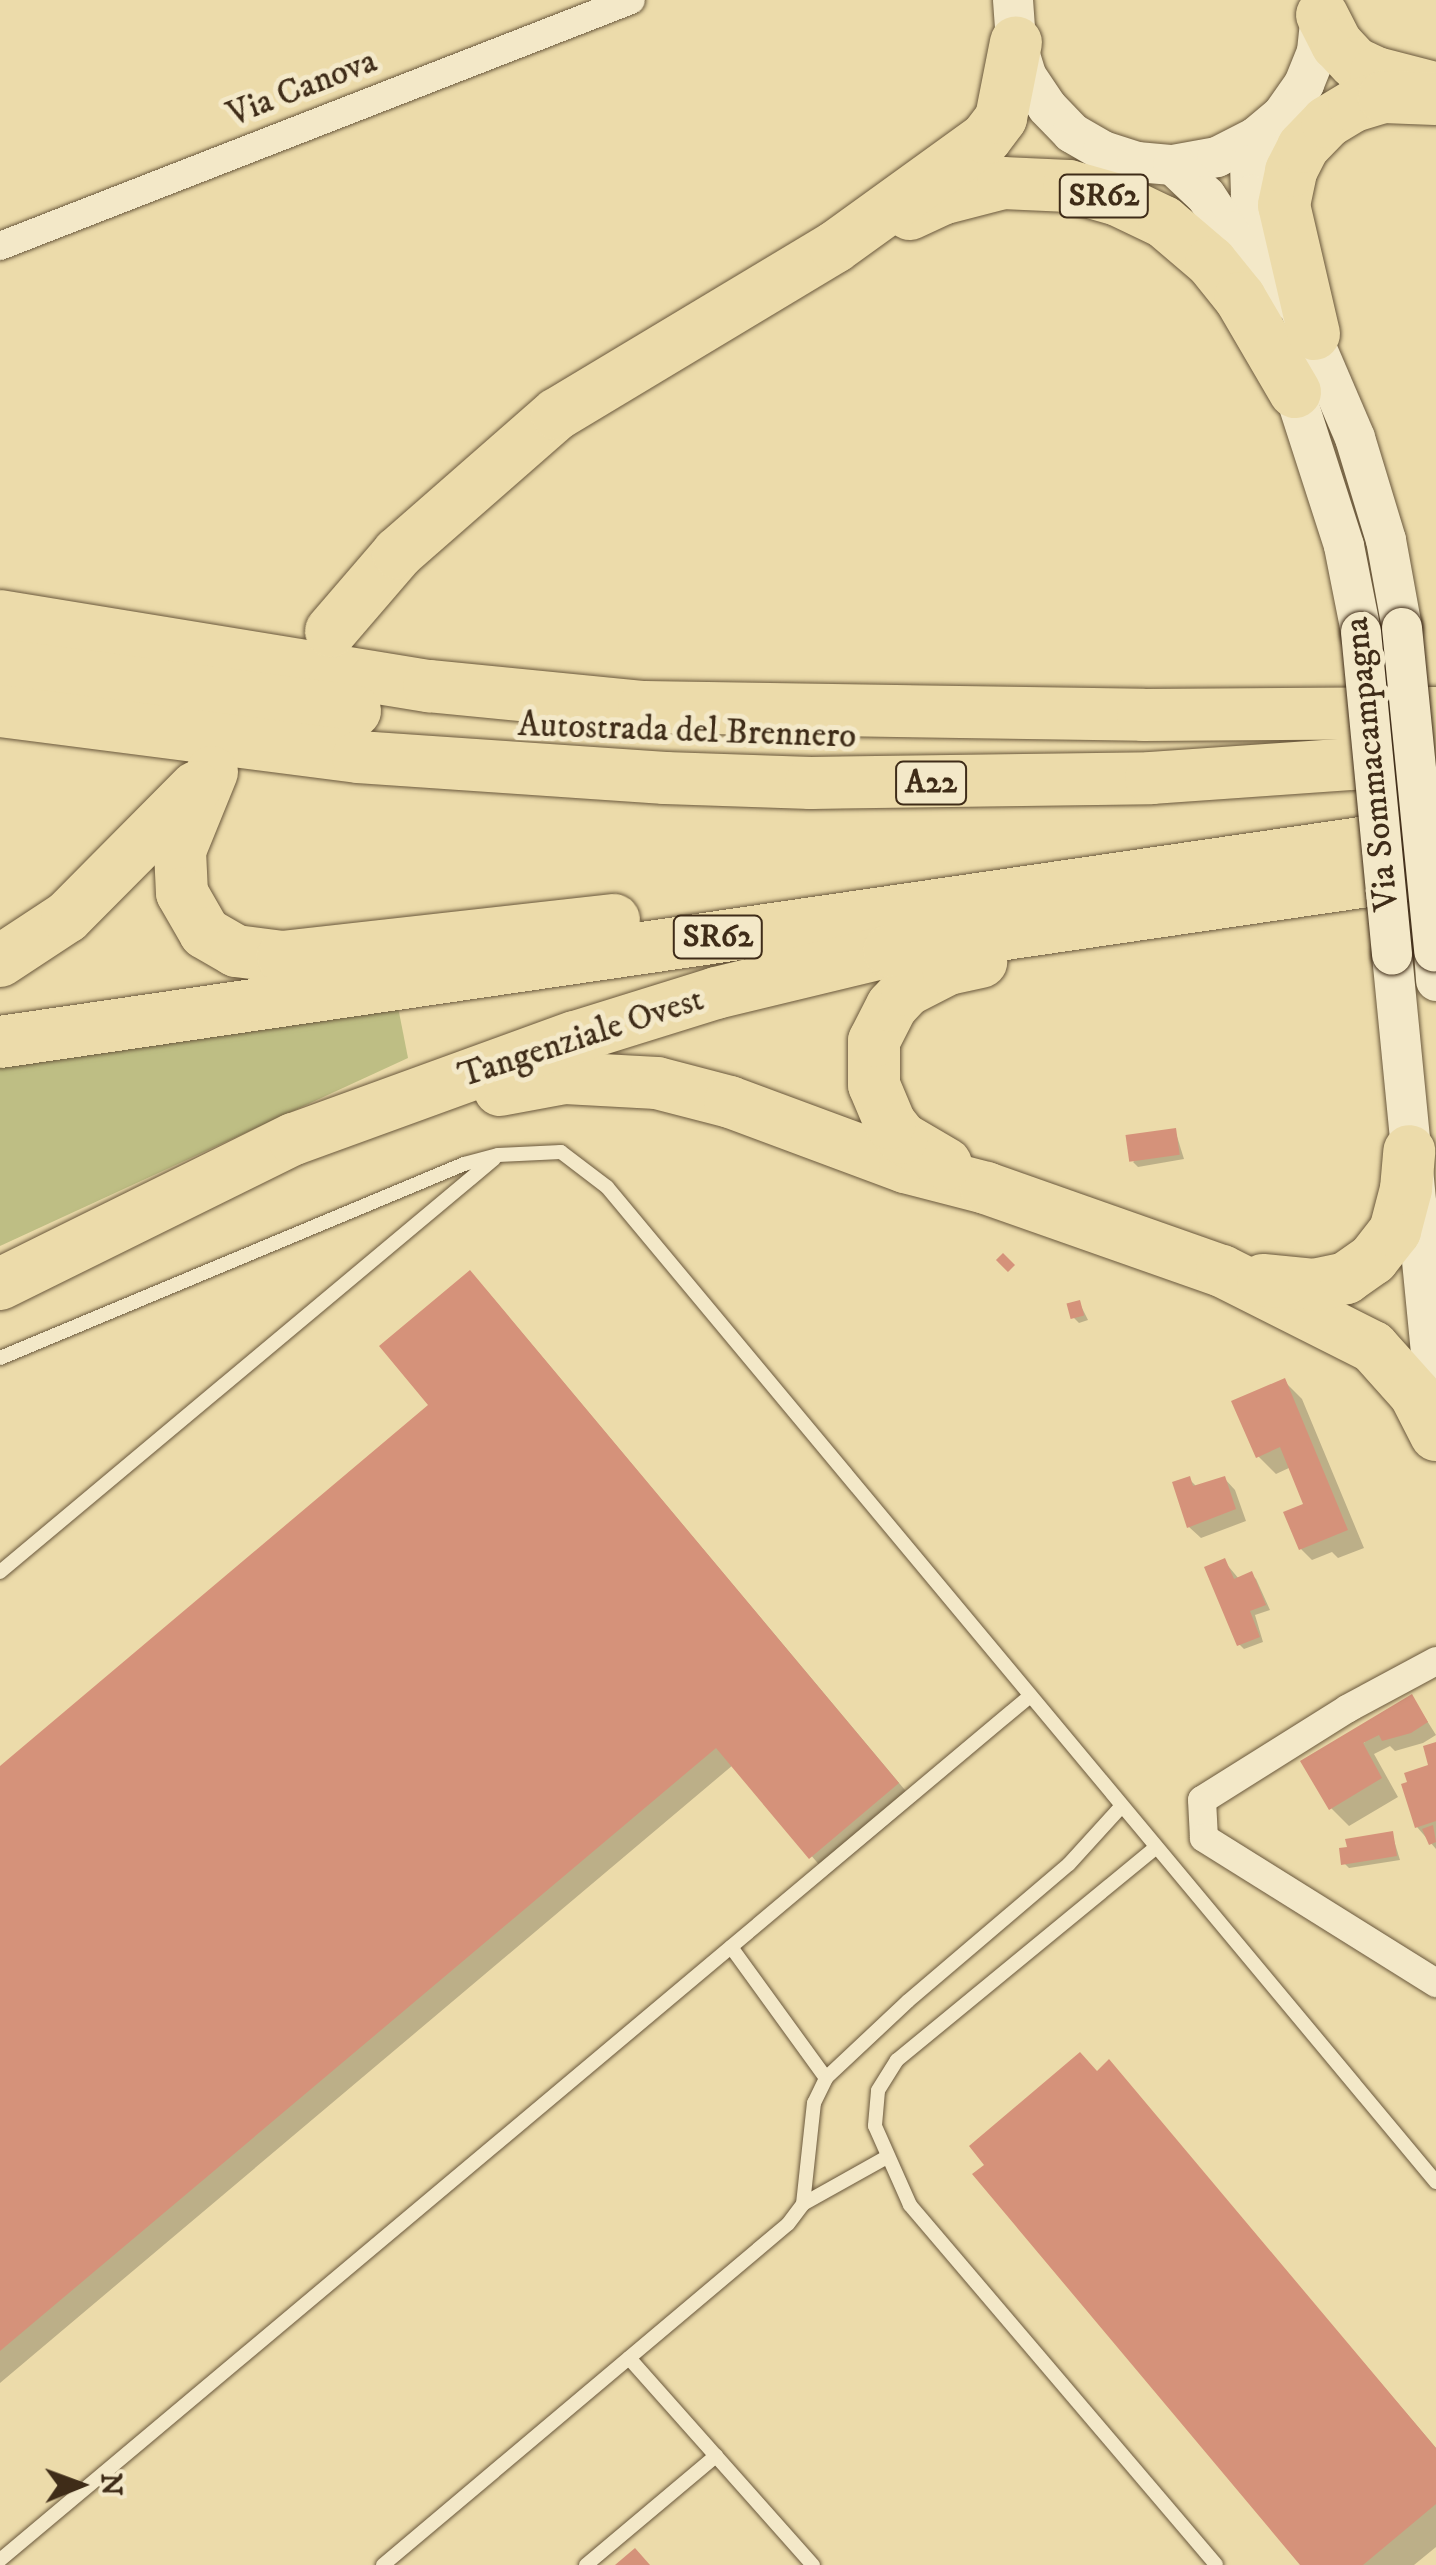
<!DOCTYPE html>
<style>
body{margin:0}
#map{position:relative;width:1436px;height:2565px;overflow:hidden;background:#ecdbaa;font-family:"IM FELL DW Pica",serif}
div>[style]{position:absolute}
.green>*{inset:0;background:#bebe84}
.shadow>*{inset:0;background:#0003}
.building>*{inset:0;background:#d5927a;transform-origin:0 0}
.roads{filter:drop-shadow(0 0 2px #6a583c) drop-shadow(0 0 2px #6a583c)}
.lane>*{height:14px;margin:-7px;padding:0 7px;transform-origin:7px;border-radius:7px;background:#f3e8c8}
.street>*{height:28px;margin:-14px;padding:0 14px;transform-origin:14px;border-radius:14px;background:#f3e8c8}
.secondary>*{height:40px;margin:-20px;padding:0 20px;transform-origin:20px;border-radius:20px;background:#f3e8c8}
.highway>*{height:52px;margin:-26px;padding:0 26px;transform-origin:26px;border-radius:26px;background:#ecdbaa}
.bridges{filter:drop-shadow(0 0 2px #3f2c18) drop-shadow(0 0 2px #3f2c18)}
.secondary-bridge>*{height:40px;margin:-20px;padding:0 20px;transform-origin:20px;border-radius:20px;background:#f3e8c8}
span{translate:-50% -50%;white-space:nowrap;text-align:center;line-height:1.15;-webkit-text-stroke:10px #f3e8c8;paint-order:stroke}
.shield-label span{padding:2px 8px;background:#f3e8c8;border:2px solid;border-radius:8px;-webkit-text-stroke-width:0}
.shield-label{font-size:32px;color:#3f2c18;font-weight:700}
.street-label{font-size:35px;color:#3f2c18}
.north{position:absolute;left:30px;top:2435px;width:100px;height:100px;-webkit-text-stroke:8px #f3e8c8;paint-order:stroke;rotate:89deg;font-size:28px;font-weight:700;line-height:40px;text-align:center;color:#3f2c18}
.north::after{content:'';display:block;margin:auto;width:35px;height:45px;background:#3f2c18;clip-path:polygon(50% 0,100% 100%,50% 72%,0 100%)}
</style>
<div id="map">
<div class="green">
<div style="clip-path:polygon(398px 1007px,408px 1058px,0 1246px,0 1064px)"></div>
</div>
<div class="shadow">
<div style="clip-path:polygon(1175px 1130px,1184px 1159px,1138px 1167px,1133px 1162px)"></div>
<div style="clip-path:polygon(487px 1291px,915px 1802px,828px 1875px,733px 1765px,0 2383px,0 1769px,432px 1405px)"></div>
<div style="clip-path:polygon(1079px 1302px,1088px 1320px,1079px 1323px,1074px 1318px)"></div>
<div style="clip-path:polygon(1284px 1381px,1302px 1399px,1364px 1548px,1338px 1558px,1332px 1552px,1312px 1560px,1301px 1549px,1306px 1505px,1291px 1467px,1276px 1474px,1258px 1456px)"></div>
<div style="clip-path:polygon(1224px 1478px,1235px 1490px,1246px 1521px,1201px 1538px,1189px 1527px,1189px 1479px,1197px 1487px)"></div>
<div style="clip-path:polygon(1224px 1561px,1239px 1579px,1251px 1574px,1256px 1579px,1270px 1610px,1255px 1615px,1263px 1642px,1244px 1649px,1239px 1644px)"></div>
<div style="clip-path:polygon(1412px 1697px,1436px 1735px,1423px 1743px,1395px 1751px,1390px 1746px,1374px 1754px,1398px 1797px,1349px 1826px,1331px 1808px,1354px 1731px,1365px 1743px,1360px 1728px)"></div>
<div style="clip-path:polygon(1436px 1744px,1436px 1849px,1417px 1827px)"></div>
<div style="clip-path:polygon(1392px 1834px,1400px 1860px,1349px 1868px,1344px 1863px)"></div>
<div style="clip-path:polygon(1109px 2063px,1436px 2448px,1436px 2547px,1414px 2565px,1303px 2565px,1098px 2074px)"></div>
</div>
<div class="building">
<div style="left:1176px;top:1128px;width:27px;height:51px;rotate:82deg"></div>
<div style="left:1003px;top:1253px;width:17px;height:10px;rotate:45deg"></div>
<div style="clip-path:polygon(470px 1270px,899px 1783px,809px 1859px,716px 1748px,0 2351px,0 1766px,428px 1405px,379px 1346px)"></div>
<div style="left:1080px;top:1300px;width:16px;height:14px;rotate:75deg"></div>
<div style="clip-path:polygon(1285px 1378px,1348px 1530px,1299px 1550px,1283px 1512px,1303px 1504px,1280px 1447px,1256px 1458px,1231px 1401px)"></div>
<div style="clip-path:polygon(1190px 1476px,1193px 1486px,1225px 1476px,1236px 1509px,1187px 1528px,1172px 1482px)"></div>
<div style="clip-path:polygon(1225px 1558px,1234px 1579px,1252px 1571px,1266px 1605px,1250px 1611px,1260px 1637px,1237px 1646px,1204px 1567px)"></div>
<div style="clip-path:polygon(1412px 1694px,1428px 1722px,1411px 1733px,1382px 1741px,1379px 1735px,1363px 1743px,1382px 1778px,1329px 1810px,1300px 1761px)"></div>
<div style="clip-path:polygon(1436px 1742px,1436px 1821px,1415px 1828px,1401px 1784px,1407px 1782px,1404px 1773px,1428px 1765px,1423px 1746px)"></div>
<div style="clip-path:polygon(1433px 1825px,1436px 1842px,1429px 1845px,1422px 1829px)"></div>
<div style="clip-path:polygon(1393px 1831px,1397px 1856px,1341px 1865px,1339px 1848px,1347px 1847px,1345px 1839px)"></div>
<div style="clip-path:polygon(1080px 2052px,1097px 2071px,1109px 2059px,1436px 2448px,1436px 2504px,1363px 2565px,1300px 2565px,972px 2174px,984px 2165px,969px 2146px)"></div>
<div style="clip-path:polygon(635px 2548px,650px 2565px,615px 2565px)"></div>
</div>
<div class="roads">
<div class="lane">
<div style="left:0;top:1358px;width:503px;rotate:-22.69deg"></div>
<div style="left:464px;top:1164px;width:35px;rotate:-15deg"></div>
<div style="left:498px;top:1155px;width:63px;rotate:-2.7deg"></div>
<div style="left:561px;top:1152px;width:58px;rotate:37.3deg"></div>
<div style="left:607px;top:1187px;width:1295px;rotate:50.2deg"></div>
<div style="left:0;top:1572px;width:644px;rotate:-39.9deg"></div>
<div style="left:1154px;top:1849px;width:333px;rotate:140.6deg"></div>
<div style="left:897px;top:2060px;width:36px;rotate:122deg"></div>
<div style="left:878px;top:2091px;width:35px;rotate:95deg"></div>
<div style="left:875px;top:2126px;width:86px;rotate:66.1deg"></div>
<div style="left:910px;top:2205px;width:472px;rotate:49.6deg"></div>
<div style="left:731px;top:1947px;width:162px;rotate:54.1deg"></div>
<div style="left:803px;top:2204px;width:96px;rotate:-29.2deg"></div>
<div style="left:629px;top:2358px;width:277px;rotate:48.4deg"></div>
<div style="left:0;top:2560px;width:1344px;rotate:-39.99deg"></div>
<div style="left:383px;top:2565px;width:529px;rotate:-40.1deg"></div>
<div style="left:788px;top:2224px;width:25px;rotate:-53deg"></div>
<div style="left:803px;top:2204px;width:102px;rotate:-83.8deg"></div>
<div style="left:814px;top:2103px;width:28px;rotate:-64deg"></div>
<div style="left:826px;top:2078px;width:112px;rotate:-43.2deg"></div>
<div style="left:908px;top:2001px;width:211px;rotate:-40.4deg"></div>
<div style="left:1069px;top:1864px;width:76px;rotate:-47.7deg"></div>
<div style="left:586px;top:2565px;width:170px;rotate:-40deg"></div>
</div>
<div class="street">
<div style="left:0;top:246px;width:677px;rotate:-21.3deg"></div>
<div style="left:1436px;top:1661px;width:101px;rotate:151.7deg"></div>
<div style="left:1347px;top:1709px;width:171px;rotate:147.9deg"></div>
<div style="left:1202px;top:1800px;width:38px;rotate:87deg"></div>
<div style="left:1204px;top:1838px;width:274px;rotate:32deg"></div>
</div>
<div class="secondary">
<div style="left:1013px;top:0;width:42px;rotate:85.9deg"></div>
<div style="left:1016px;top:42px;width:37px;rotate:73deg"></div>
<div style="left:1027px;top:77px;width:36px;rotate:56deg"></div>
<div style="left:1047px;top:107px;width:36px;rotate:46deg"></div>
<div style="left:1072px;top:133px;width:36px;rotate:30deg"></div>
<div style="left:1103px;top:151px;width:36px;rotate:18deg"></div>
<div style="left:1137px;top:162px;width:36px;rotate:5deg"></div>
<div style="left:1173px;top:165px;width:45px;rotate:-10.3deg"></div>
<div style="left:1217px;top:157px;width:44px;rotate:-27.1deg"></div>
<div style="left:1256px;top:137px;width:35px;rotate:-40deg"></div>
<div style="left:1283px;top:114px;width:37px;rotate:-55deg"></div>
<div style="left:1304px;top:84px;width:35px;rotate:-68deg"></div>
<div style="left:1317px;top:51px;width:47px;rotate:-83.9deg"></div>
<div style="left:1256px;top:137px;width:29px;rotate:102deg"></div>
<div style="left:1250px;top:165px;width:30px;rotate:88deg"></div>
<div style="left:1251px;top:195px;width:264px;rotate:66.8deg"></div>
<div style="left:1355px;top:438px;width:107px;rotate:73.1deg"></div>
<div style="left:1386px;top:540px;width:89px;rotate:79.7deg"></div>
<div style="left:1173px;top:165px;width:45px;rotate:43.2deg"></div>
<div style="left:1206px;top:196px;width:42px;rotate:56.7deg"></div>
<div style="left:1229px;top:231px;width:84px;rotate:64.7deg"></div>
<div style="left:1286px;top:366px;width:189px;rotate:72.1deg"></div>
<div style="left:1344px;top:546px;width:88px;rotate:78.8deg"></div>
<div style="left:1434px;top:951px;width:30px;rotate:86deg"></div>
<div style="left:1392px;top:955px;width:451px;rotate:84.4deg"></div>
</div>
<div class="highway">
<div style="left:1322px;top:15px;width:33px;rotate:63deg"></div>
<div style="left:1337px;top:44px;width:26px;rotate:47deg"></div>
<div style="left:1355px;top:63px;width:23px;rotate:25deg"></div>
<div style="left:1376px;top:73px;width:56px;rotate:14.5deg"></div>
<div style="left:910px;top:214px;width:38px;rotate:-25deg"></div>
<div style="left:945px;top:198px;width:60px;rotate:-14.5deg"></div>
<div style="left:1003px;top:183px;width:66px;rotate:2.6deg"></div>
<div style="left:1069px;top:186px;width:51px;rotate:15.9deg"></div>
<div style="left:1118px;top:200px;width:51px;rotate:25.6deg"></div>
<div style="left:1164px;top:222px;width:62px;rotate:40.4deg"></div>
<div style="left:1211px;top:262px;width:46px;rotate:51.1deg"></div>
<div style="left:1240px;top:298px;width:109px;rotate:59.7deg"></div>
<div style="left:1314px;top:334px;width:132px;rotate:-103.1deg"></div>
<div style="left:1284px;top:205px;width:35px;rotate:-78deg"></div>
<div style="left:1291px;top:171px;width:27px;rotate:-63deg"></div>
<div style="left:1303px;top:147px;width:35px;rotate:-46deg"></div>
<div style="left:1327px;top:122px;width:31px;rotate:-31deg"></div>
<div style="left:1354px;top:106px;width:31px;rotate:-17deg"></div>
<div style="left:1384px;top:97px;width:52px;rotate:2.2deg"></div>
<div style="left:0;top:616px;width:435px;rotate:9.3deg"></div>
<div style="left:429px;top:686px;width:216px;rotate:5.6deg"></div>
<div style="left:644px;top:707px;width:499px;rotate:0.9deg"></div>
<div style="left:1143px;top:715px;width:293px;rotate:-0.4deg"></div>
<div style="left:331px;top:631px;width:103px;rotate:-49.3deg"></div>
<div style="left:398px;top:553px;width:211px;rotate:-41.2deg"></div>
<div style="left:557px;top:414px;width:324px;rotate:-31deg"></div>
<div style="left:835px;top:247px;width:186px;rotate:-35.8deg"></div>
<div style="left:986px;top:138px;width:25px;rotate:-53deg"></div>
<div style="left:1001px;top:118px;width:77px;rotate:-78.8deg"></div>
<div style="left:0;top:665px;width:358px;rotate:7.4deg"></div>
<div style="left:0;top:711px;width:361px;rotate:7.3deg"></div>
<div style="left:358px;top:757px;width:308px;rotate:3.9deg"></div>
<div style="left:665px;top:778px;width:146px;rotate:2deg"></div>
<div style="left:811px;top:783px;width:340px;rotate:-0.8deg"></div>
<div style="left:1151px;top:778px;width:286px;rotate:-4deg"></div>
<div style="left:212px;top:772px;width:85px;rotate:112.1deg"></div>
<div style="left:180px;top:851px;width:42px;rotate:87.3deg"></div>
<div style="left:182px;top:893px;width:46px;rotate:60.1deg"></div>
<div style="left:205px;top:933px;width:36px;rotate:30deg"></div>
<div style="left:236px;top:951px;width:47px;rotate:7.3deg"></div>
<div style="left:283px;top:957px;width:333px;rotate:-6.4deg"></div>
<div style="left:0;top:961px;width:80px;rotate:-33.3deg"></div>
<div style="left:67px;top:917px;width:183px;rotate:-45.2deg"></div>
<div style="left:0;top:1042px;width:1451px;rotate:-8.32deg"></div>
<div style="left:500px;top:1090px;width:66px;rotate:-10.5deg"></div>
<div style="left:565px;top:1078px;width:92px;rotate:3.1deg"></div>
<div style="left:657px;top:1083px;width:75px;rotate:14.6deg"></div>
<div style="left:730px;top:1102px;width:187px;rotate:20.4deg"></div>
<div style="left:905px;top:1167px;width:84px;rotate:14.5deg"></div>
<div style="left:986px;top:1188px;width:250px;rotate:19.4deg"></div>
<div style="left:1222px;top:1271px;width:169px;rotate:26.7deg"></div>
<div style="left:1373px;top:1347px;width:63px;rotate:48.2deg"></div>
<div style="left:1415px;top:1394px;width:46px;rotate:62.9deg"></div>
<div style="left:946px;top:1164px;width:51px;rotate:-149.4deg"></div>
<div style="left:902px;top:1138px;width:19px;rotate:-129deg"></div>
<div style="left:890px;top:1123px;width:41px;rotate:-112.8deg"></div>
<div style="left:874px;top:1085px;width:44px;rotate:-90deg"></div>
<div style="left:874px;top:1041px;width:39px;rotate:-63deg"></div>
<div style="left:892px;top:1006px;width:22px;rotate:-47deg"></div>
<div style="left:907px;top:990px;width:46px;rotate:-27.1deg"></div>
<div style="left:948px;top:969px;width:34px;rotate:-12deg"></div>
<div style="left:1263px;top:1280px;width:51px;rotate:5.6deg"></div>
<div style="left:1314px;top:1285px;width:33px;rotate:-12deg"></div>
<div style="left:1346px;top:1278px;width:33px;rotate:-35deg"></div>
<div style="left:1373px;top:1259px;width:36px;rotate:-52deg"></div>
<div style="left:1395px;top:1231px;width:43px;rotate:-75.3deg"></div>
<div style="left:1406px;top:1189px;width:38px;rotate:-85deg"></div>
<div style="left:0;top:1284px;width:328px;rotate:-26.3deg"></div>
<div style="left:294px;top:1139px;width:299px;rotate:-20deg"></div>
<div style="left:575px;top:1037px;width:148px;rotate:-17.3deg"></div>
<div style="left:716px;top:993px;width:178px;rotate:-13.6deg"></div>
<div style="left:889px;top:951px;width:553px;rotate:-8.32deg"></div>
</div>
</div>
<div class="bridges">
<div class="secondary-bridge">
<div style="left:1402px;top:628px;width:325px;rotate:84.3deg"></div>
<div style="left:1361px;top:632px;width:324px;rotate:84.5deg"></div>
</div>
</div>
<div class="shield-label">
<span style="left:1104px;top:196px">SR62</span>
<span style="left:931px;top:783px">A22</span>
<span style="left:718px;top:937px">SR62</span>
</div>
<div class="street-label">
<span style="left:302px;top:88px;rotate:-21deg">Via Canova</span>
<span style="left:687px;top:731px;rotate:2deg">Autostrada del Brennero</span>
<span style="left:1372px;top:764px;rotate:-96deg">Via Sommacampagna</span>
<span style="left:581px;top:1038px;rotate:-18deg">Tangenziale Ovest</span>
</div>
<div class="north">N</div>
</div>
